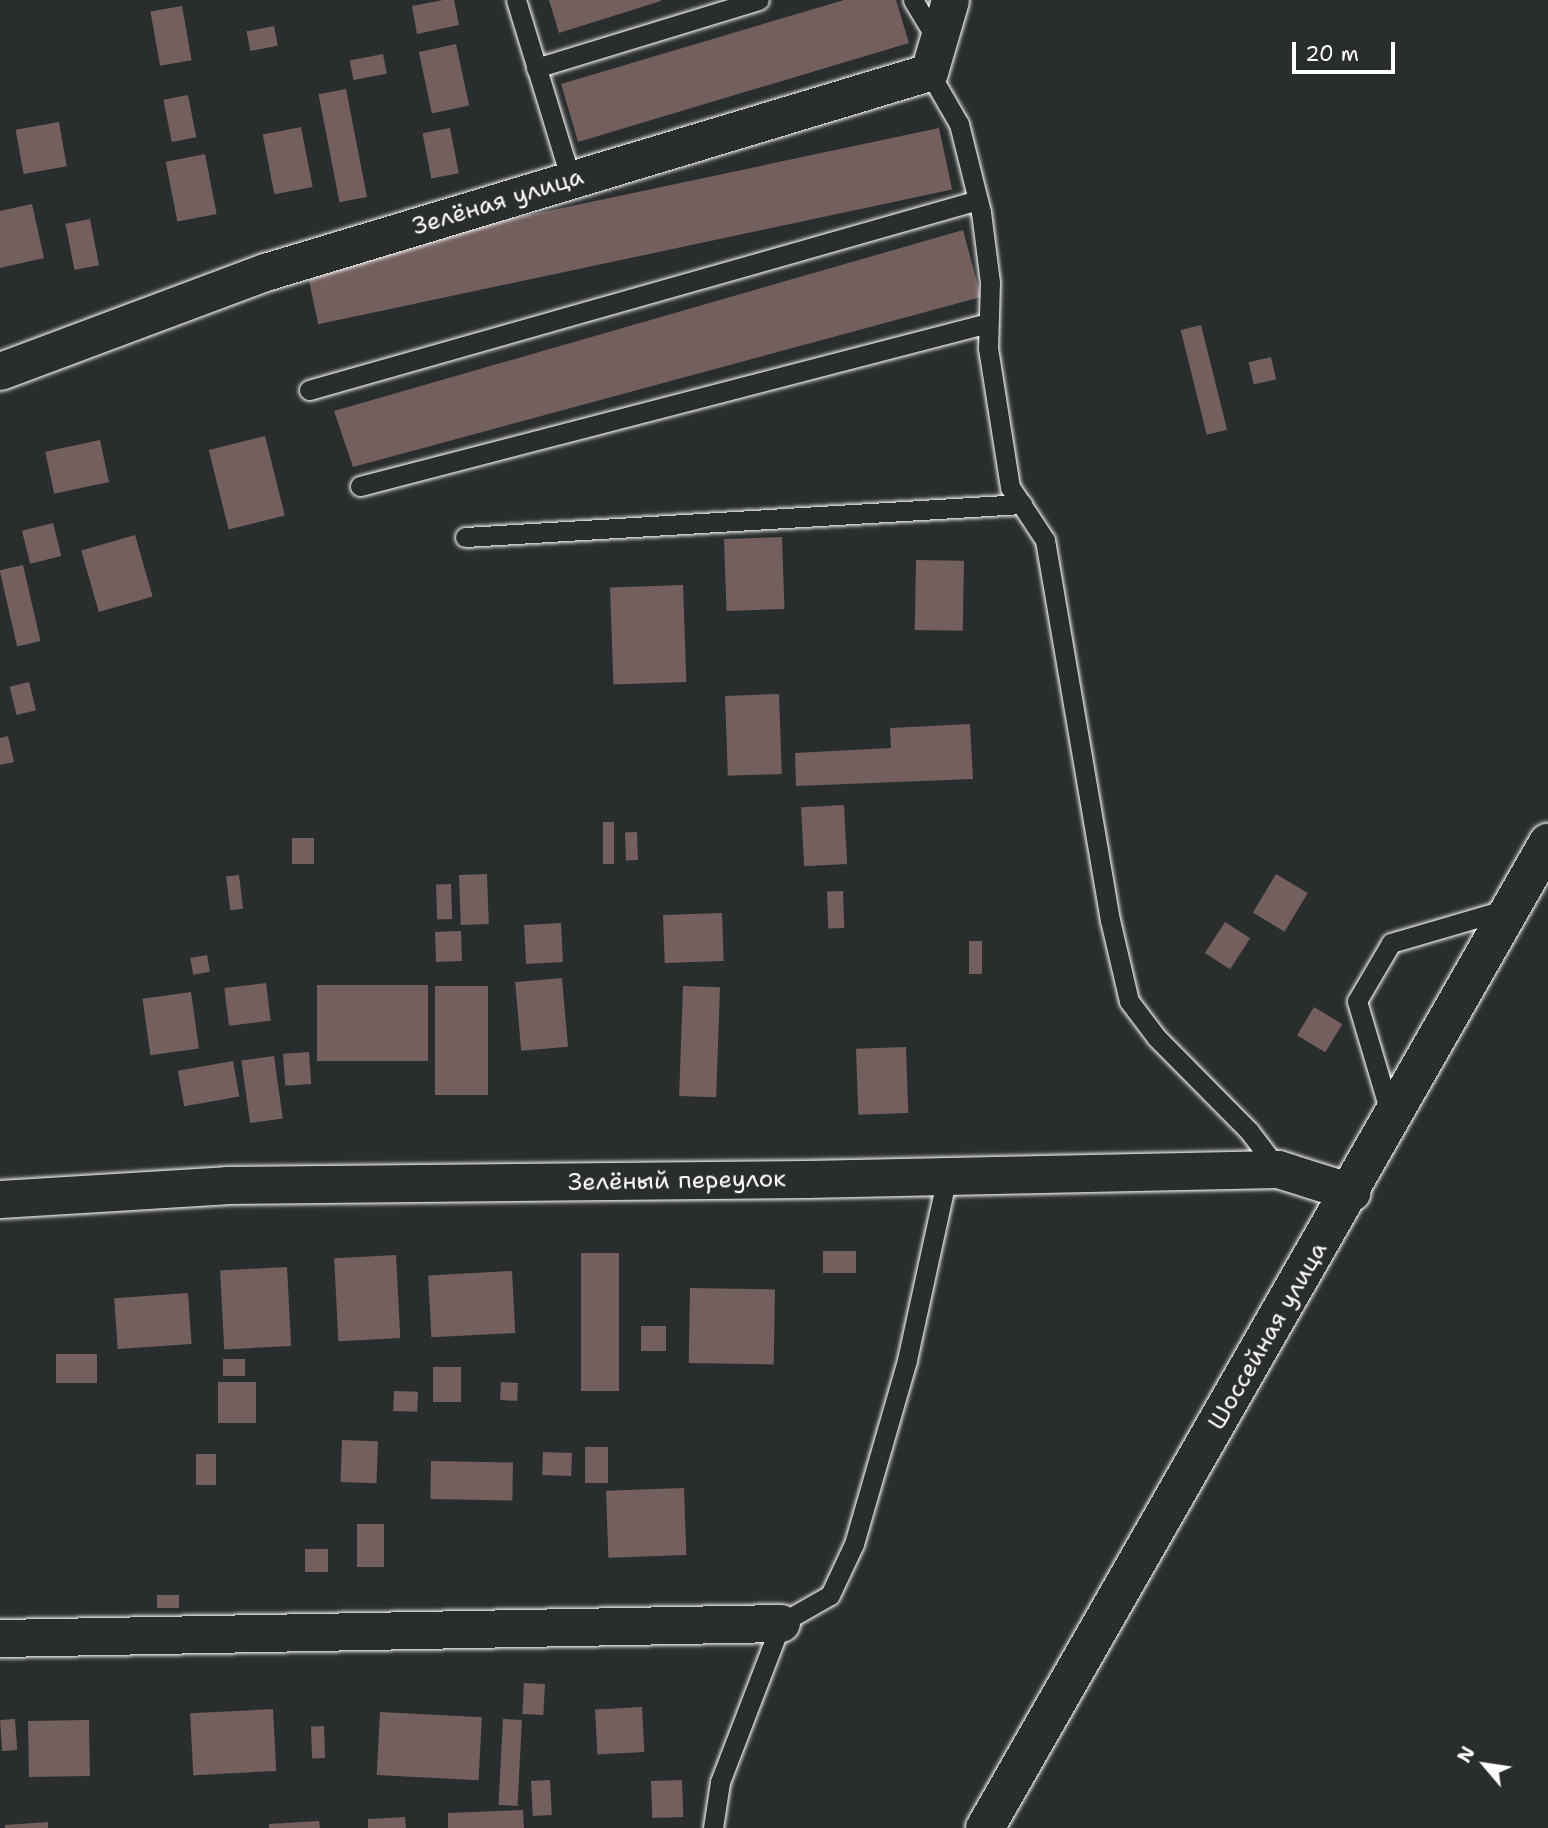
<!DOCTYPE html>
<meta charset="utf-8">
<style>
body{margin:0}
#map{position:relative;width:1548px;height:1828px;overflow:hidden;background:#2a2d2e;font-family:"Shantell Sans",sans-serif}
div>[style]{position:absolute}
.building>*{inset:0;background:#725f5e;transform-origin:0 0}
.roads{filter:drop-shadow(0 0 2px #fff) drop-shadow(0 0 2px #fff)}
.lane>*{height:19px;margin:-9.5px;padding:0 9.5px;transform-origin:9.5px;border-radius:9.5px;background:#2a2d2e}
.street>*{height:37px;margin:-18.5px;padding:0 18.5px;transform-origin:18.5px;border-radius:18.5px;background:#2a2d2e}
.secondary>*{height:38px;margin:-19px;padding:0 19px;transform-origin:19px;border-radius:19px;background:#2a2d2e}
span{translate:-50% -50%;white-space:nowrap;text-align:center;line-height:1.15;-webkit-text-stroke:5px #2a2d2e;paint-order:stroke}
.street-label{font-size:24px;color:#fff}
.north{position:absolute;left:1450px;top:1730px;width:70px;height:70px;-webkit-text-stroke:5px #2a2d2e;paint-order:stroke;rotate:299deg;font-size:19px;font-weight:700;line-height:28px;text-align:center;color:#fff}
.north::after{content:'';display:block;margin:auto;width:24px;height:32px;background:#fff;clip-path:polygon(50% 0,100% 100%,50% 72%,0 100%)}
.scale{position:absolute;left:1292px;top:42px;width:103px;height:32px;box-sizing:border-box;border:4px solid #fff;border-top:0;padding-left:9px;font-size:21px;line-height:24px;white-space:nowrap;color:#fff;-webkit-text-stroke:5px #2a2d2e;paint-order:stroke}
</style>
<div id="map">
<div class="building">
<div style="clip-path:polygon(443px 0,454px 0,459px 25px,417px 34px,412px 6px)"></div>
<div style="clip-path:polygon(549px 0,661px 0,661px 1px,559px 33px)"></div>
<div style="clip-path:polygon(844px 0,896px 0,909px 43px,578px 142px,561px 84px)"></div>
<div style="left:182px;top:6px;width:55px;height:32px;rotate:80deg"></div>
<div style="left:274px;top:26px;width:20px;height:28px;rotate:79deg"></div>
<div style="left:456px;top:44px;width:63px;height:38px;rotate:78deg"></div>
<div style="left:383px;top:54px;width:20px;height:34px;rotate:79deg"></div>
<div style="left:346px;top:89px;width:110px;height:28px;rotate:79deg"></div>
<div style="left:188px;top:95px;width:43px;height:25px;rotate:79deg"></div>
<div style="left:59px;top:122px;width:45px;height:44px;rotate:80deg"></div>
<div style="left:301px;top:127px;width:61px;height:39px;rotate:79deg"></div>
<div style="left:450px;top:128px;width:46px;height:28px;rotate:79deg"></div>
<div style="left:939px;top:128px;width:63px;height:648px;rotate:78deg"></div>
<div style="left:205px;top:154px;width:61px;height:40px;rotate:79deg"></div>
<div style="clip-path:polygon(32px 204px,44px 258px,0 268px,0 211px)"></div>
<div style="left:90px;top:219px;width:47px;height:25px;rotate:79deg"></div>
<div style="clip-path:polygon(963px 230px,981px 297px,353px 467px,334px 411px)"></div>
<div style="left:1201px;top:325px;width:108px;height:21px;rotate:76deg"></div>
<div style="left:1271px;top:357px;width:23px;height:23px;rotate:77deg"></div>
<div style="left:265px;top:436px;width:82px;height:58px;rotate:76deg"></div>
<div style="left:100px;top:440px;width:43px;height:56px;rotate:78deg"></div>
<div style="left:53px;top:523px;width:34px;height:32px;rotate:76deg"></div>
<div style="left:135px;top:535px;width:64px;height:56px;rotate:74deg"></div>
<div style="left:782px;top:537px;width:72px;height:58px;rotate:88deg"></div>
<div style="left:916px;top:560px;width:48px;height:70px;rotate:1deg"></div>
<div style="left:23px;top:565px;width:78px;height:24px;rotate:77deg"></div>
<div style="left:683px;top:585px;width:97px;height:73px;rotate:88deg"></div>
<div style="left:29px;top:682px;width:29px;height:20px;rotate:76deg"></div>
<div style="left:779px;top:694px;width:80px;height:54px;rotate:88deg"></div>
<div style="clip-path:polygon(970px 724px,973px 779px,796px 786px,795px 753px,891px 748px,890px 728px)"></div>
<div style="clip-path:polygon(8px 736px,14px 762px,0 765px,0 738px)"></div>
<div style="left:844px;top:805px;width:59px;height:43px;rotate:87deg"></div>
<div style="left:603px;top:822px;width:11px;height:42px"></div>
<div style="left:637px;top:832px;width:28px;height:12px;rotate:88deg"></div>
<div style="left:314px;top:838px;width:26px;height:22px;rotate:90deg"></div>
<div style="left:487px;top:874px;width:50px;height:28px;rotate:88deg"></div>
<div style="left:1276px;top:874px;width:37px;height:45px;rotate:31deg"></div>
<div style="left:239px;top:875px;width:34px;height:13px;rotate:83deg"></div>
<div style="left:451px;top:884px;width:35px;height:15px;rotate:88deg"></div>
<div style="left:843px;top:891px;width:37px;height:16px;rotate:88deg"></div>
<div style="left:722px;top:913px;width:48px;height:59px;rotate:88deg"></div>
<div style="left:1225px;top:922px;width:30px;height:37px;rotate:33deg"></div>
<div style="left:561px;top:923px;width:39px;height:37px;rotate:87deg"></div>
<div style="left:461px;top:931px;width:30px;height:26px;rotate:88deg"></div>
<div style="left:969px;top:941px;width:13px;height:33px"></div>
<div style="left:207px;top:955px;width:17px;height:17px;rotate:80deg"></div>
<div style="left:562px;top:978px;width:69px;height:47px;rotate:85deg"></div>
<div style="left:266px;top:983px;width:38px;height:42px;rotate:83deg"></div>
<div style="left:428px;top:985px;width:76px;height:111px;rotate:90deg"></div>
<div style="left:435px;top:986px;width:53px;height:109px"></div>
<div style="left:683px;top:986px;width:37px;height:110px;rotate:2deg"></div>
<div style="left:191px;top:992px;width:57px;height:49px;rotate:82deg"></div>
<div style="left:1314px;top:1007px;width:33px;height:33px;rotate:31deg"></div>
<div style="left:906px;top:1047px;width:66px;height:50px;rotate:88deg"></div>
<div style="left:309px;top:1052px;width:32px;height:26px;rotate:86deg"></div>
<div style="left:274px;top:1056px;width:63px;height:33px;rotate:82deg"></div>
<div style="left:233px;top:1061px;width:36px;height:56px;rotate:80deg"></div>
<div style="left:823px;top:1251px;width:33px;height:22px"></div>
<div style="left:581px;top:1253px;width:38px;height:138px"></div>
<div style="left:396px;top:1255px;width:83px;height:62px;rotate:87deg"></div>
<div style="left:287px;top:1267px;width:79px;height:67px;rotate:87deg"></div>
<div style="left:512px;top:1271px;width:62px;height:84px;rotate:87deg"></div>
<div style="left:690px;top:1288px;width:85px;height:75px;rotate:1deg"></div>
<div style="left:188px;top:1293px;width:51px;height:74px;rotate:86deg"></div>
<div style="left:641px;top:1326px;width:25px;height:25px"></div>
<div style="left:56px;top:1354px;width:41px;height:29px"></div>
<div style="left:223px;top:1359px;width:22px;height:17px"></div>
<div style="left:433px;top:1367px;width:28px;height:35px"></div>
<div style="left:218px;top:1382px;width:38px;height:41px"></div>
<div style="left:501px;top:1382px;width:17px;height:18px;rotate:3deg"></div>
<div style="left:394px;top:1391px;width:24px;height:20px;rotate:2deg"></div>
<div style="left:342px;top:1440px;width:36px;height:42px;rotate:2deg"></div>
<div style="left:585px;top:1447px;width:23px;height:36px"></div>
<div style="left:543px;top:1452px;width:29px;height:23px;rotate:2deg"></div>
<div style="left:196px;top:1454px;width:20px;height:31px"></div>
<div style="left:431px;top:1461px;width:82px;height:38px;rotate:1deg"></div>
<div style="left:684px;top:1488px;width:67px;height:78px;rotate:88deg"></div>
<div style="left:357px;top:1524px;width:27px;height:43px"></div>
<div style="left:305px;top:1549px;width:23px;height:23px"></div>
<div style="left:157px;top:1595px;width:22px;height:13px"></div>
<div style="left:524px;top:1683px;width:21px;height:31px;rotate:3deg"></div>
<div style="left:642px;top:1707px;width:45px;height:47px;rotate:87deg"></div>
<div style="left:273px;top:1709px;width:62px;height:83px;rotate:87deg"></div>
<div style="left:380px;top:1712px;width:102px;height:63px;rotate:3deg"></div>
<div style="left:15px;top:1719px;width:31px;height:15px;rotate:86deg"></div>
<div style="left:503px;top:1719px;width:19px;height:86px;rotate:3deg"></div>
<div style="left:89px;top:1720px;width:56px;height:61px;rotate:89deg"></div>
<div style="left:324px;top:1726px;width:32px;height:13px;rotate:88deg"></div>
<div style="left:550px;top:1780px;width:35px;height:19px;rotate:87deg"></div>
<div style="left:682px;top:1780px;width:37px;height:31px;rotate:88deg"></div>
<div style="clip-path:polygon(523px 1810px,524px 1828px,448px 1828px,448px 1813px)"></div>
<div style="clip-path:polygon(405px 1817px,406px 1828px,368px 1828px,368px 1819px)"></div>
<div style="clip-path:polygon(319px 1821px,320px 1828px,269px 1828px,269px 1824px)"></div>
<div style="clip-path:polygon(48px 1822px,48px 1828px,5px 1828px,5px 1825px)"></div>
</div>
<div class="roads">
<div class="lane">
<div style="left:516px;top:0;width:188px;rotate:73deg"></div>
<div style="left:913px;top:0;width:47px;rotate:59deg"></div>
<div style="left:536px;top:68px;width:233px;rotate:-17deg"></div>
<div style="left:929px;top:72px;width:60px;rotate:60deg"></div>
<div style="left:959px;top:124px;width:91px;rotate:76deg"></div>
<div style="left:981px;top:212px;width:71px;rotate:82.7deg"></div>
<div style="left:990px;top:282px;width:66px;rotate:91.7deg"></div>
<div style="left:988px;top:348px;width:141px;rotate:81deg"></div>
<div style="left:1010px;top:487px;width:64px;rotate:56.6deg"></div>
<div style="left:1045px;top:540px;width:386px;rotate:80.3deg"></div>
<div style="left:1110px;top:920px;width:83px;rotate:76.8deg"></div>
<div style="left:1129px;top:1001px;width:46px;rotate:52.9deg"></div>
<div style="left:1157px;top:1038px;width:131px;rotate:45.3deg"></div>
<div style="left:1249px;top:1131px;width:48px;rotate:52.7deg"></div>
<div style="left:309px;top:390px;width:695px;rotate:-15.85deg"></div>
<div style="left:360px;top:486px;width:649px;rotate:-14.55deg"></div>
<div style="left:465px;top:537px;width:558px;rotate:-3.39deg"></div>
<div style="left:1391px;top:1116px;width:120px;rotate:-106.5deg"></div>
<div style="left:1357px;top:1001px;width:67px;rotate:-59.6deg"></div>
<div style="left:1391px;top:943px;width:121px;rotate:-16.3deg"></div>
<div style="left:713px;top:1828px;width:47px;rotate:-81.3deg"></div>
<div style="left:720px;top:1782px;width:170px;rotate:-69deg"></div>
<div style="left:781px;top:1623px;width:56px;rotate:-29.7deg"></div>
<div style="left:830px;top:1595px;width:56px;rotate:-64.8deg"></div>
<div style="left:854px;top:1544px;width:191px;rotate:-73.9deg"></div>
<div style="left:907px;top:1360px;width:188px;rotate:-77.7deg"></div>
</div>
<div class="street">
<div style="left:0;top:371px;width:283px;rotate:-20.5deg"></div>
<div style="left:265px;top:272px;width:693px;rotate:-16.76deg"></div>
<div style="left:929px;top:72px;width:75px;rotate:-73.7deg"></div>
<div style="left:0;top:1199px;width:226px;rotate:-3.5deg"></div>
<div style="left:226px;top:1185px;width:580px;rotate:-0.59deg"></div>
<div style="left:806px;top:1179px;width:472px;rotate:-1.2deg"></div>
<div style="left:1278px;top:1169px;width:77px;rotate:17.5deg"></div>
<div style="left:0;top:1638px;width:781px;rotate:-1.1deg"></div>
</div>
<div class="secondary">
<div style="left:985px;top:1828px;width:1135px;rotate:-60.25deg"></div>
</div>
</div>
<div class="street-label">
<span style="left:498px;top:202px;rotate:-17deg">Зелёная улица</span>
<span style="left:677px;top:1181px;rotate:-1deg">Зелёный переулок</span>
<span style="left:1268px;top:1336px;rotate:-60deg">Шоссейная улица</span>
</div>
<div class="north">N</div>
<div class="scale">20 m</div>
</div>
